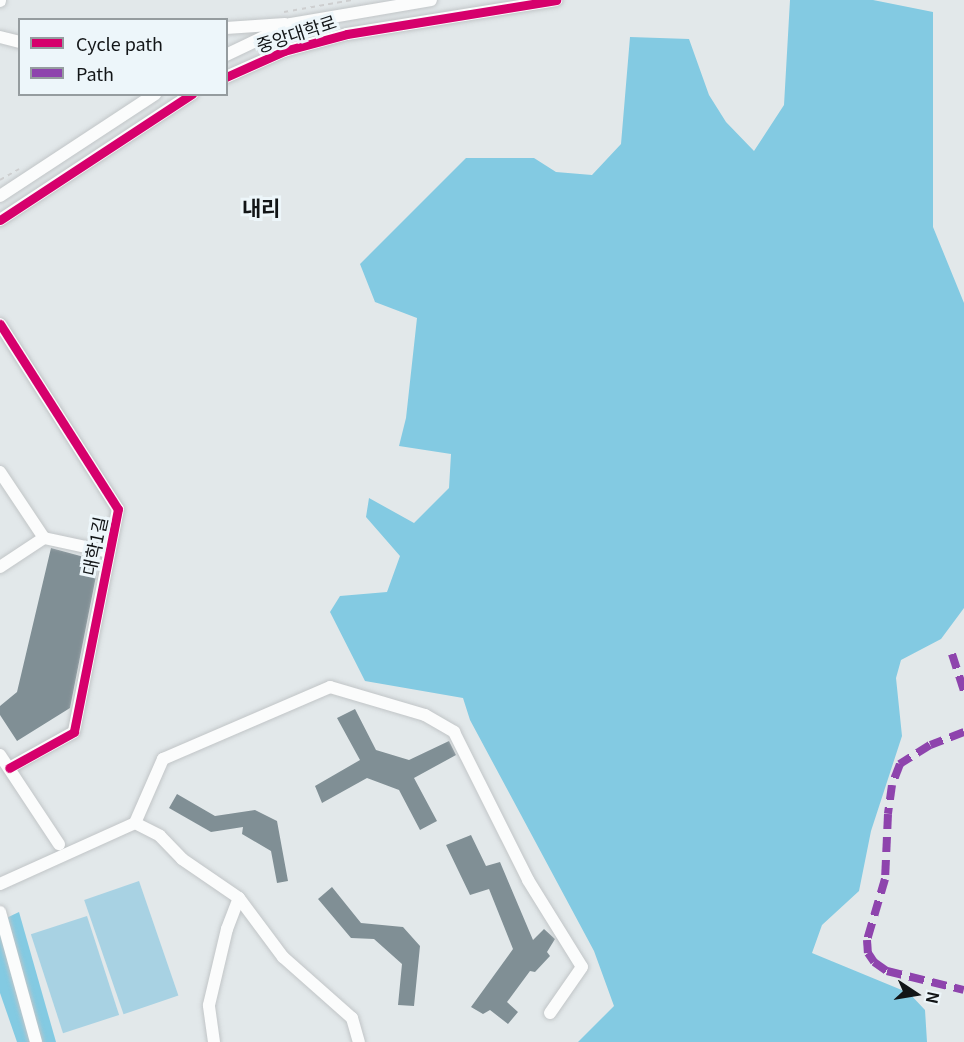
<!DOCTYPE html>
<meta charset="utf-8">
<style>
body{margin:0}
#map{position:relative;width:964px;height:1042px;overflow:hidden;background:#e2e8ea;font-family:Georgia,"Noto Sans KR",serif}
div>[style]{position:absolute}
.green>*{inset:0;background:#a8d2e3;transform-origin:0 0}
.forest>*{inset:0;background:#83cae2}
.building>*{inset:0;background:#808f95}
.path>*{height:2px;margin-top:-1px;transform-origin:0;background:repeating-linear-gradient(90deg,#cecfd0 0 4.5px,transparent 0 9px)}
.roads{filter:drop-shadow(0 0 2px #c1c5c7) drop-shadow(0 0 2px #c1c5c7)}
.minor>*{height:12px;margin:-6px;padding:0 6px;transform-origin:6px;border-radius:6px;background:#fbfcfc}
.quiet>*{height:8px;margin-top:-4px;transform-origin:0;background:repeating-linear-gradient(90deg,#8e44ad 0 15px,transparent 0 23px)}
.cycleway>*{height:9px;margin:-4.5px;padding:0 4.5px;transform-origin:4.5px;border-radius:4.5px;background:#d6006c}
span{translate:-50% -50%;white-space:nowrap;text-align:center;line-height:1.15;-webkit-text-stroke:6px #edf6fa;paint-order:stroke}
.street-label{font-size:18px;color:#121517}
.quarter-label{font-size:21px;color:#121517;font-weight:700}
.legend{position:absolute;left:18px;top:18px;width:210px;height:78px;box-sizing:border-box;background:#edf6fa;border:2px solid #959c9f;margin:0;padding:8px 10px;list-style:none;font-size:18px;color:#121517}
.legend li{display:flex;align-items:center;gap:12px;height:30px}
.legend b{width:30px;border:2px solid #959c9f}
.north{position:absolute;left:886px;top:964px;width:60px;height:60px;-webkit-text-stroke:4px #edf6fa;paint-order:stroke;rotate:102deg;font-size:16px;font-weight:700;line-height:24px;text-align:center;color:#121517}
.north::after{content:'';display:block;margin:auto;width:21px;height:27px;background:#121517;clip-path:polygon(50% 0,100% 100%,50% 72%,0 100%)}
</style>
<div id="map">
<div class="green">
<div style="left:139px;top:881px;width:121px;height:58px;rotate:71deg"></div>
<div style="left:87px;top:916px;width:104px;height:59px;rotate:72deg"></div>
</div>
<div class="forest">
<div style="clip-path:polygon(790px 0,873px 0,933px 12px,933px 227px,964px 303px,964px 608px,941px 639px,901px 660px,896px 678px,902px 736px,871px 831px,859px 891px,822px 925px,812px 953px,909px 993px,925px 1010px,927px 1042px,578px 1042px,614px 1006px,594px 951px,470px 720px,463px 698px,365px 681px,330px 612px,340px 596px,387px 592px,400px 556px,366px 517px,369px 498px,414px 523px,449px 488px,451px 454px,399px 446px,406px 418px,417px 318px,375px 302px,360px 264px,466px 158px,534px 158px,556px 172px,592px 175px,621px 144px,630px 37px,689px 39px,709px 95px,726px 122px,754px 151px,784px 105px)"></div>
<div style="clip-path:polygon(19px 912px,56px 1042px,17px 1042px,0 993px,0 921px)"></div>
</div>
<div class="building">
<div style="clip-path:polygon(51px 548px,99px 561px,70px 708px,17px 741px,0 715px,0 706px,17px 692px)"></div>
<div style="clip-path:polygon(355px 709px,376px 750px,409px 760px,449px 741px,456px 755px,414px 778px,437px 821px,420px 830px,399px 790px,367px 778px,322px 803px,315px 786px,360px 760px,337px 718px)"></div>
<div style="clip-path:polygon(177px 794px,215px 816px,255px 810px,277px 821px,288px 881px,277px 883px,271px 851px,242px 834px,243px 827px,211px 832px,169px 808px)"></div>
<div style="clip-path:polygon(471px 835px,486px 866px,500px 862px,533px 940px,544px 929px,555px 939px,547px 952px,550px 956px,535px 972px,530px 971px,507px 1002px,518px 1012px,508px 1024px,490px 1010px,483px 1014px,471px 1007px,513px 949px,489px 889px,470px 895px,446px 845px)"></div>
<div style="clip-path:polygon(332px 887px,361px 923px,403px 927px,420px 946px,414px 1006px,398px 1005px,402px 964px,374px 939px,351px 938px,318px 899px)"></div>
</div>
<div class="path">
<div style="left:284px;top:12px;width:69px;rotate:-10deg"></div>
<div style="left:0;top:180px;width:22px;rotate:-30deg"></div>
</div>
<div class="roads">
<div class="minor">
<div style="left:0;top:1px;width:1px;rotate:-90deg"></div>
<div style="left:226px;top:28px;width:59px;rotate:-3.9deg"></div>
<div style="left:0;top:37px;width:21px;rotate:14deg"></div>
<div style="left:226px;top:55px;width:72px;rotate:-25.5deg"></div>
<div style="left:291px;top:24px;width:142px;rotate:-9.7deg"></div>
<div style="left:226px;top:77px;width:64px;rotate:-24.1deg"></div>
<div style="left:284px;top:51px;width:65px;rotate:-15.1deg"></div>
<div style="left:347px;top:34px;width:212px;rotate:-9.2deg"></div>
<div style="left:0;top:196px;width:186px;rotate:-33.3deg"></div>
<div style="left:0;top:220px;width:230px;rotate:-33.3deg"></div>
<div style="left:0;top:324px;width:219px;rotate:57.5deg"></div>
<div style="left:118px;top:509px;width:227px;rotate:101.2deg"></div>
<div style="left:74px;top:732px;width:74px;rotate:151deg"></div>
<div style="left:0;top:472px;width:79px;rotate:56.3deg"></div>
<div style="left:0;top:567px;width:53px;rotate:-33.4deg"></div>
<div style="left:44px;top:538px;width:66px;rotate:12.2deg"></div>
<div style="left:0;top:755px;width:107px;rotate:56.5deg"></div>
<div style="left:135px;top:823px;width:28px;rotate:27deg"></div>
<div style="left:160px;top:836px;width:32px;rotate:46deg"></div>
<div style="left:182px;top:859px;width:69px;rotate:34.4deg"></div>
<div style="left:239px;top:898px;width:74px;rotate:53.3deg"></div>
<div style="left:283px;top:957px;width:92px;rotate:41.5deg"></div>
<div style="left:352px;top:1018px;width:25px;rotate:74deg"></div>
<div style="left:0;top:884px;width:148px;rotate:-24.3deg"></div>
<div style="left:135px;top:823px;width:70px;rotate:-66.4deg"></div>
<div style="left:163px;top:759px;width:182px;rotate:-23.3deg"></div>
<div style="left:330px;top:687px;width:99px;rotate:16.4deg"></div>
<div style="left:425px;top:715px;width:34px;rotate:30deg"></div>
<div style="left:454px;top:732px;width:165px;rotate:63.4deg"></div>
<div style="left:528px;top:880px;width:102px;rotate:58.2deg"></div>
<div style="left:582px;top:967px;width:56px;rotate:124.8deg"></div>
<div style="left:0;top:912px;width:135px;rotate:74.5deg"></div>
<div style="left:214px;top:1042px;width:37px;rotate:-98deg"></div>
<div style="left:209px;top:1005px;width:78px;rotate:-76.7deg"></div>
<div style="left:227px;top:929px;width:33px;rotate:-69deg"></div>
</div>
</div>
<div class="quiet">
<div style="left:952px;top:654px;width:40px;rotate:72deg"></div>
<div style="left:964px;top:732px;width:36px;rotate:159deg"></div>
<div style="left:930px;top:745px;width:36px;rotate:148deg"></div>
<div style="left:900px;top:764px;width:22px;rotate:111deg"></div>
<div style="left:892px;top:785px;width:29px;rotate:98deg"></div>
<div style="left:888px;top:814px;width:65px;rotate:92.6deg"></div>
<div style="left:885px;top:879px;width:64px;rotate:106.4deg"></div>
<div style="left:867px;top:940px;width:13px;rotate:86deg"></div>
<div style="left:868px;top:953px;width:11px;rotate:56deg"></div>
<div style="left:874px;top:962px;width:16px;rotate:35deg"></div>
<div style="left:887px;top:971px;width:79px;rotate:13.9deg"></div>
</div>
<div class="cycleway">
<div style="left:226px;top:77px;width:64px;rotate:-24.1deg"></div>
<div style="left:284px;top:51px;width:65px;rotate:-15.1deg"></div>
<div style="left:347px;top:34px;width:212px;rotate:-9.2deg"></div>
<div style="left:0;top:220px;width:230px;rotate:-33.3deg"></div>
<div style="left:0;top:324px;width:219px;rotate:57.5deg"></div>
<div style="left:118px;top:509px;width:227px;rotate:101.2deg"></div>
<div style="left:74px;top:732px;width:74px;rotate:151deg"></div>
</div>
<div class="street-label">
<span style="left:296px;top:33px;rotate:-18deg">중앙대학로</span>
<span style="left:94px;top:546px;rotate:-78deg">대학1길</span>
</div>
<div class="quarter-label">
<span style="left:261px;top:207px">내리</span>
</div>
<ul class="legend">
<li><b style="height:8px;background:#d6006c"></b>Cycle path</li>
<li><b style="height:8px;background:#8e44ad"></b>Path</li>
</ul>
<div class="north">N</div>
</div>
